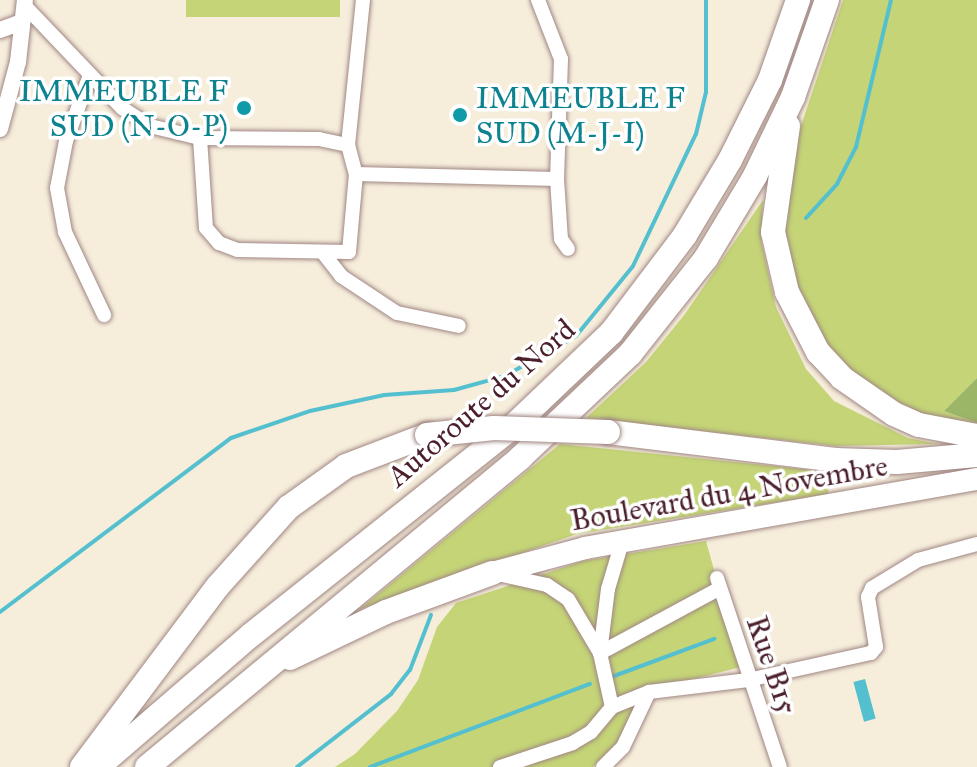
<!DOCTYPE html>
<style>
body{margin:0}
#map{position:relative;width:977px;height:767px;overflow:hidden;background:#f6eddb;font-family:"IM FELL Great Primer",serif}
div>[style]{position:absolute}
.green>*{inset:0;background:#c4d476;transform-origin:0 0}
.forest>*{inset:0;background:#9bb667}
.water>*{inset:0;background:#54c0cf;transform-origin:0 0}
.stream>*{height:4px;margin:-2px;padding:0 2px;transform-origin:2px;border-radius:2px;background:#54c0cf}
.roads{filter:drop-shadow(0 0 2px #a08683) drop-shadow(0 0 2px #a08683)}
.minor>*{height:14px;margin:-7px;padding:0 7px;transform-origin:7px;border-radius:7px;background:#fff}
.tertiary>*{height:16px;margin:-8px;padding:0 8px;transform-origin:8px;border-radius:8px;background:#fff}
.primary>*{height:22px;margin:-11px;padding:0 11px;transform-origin:11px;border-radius:11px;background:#fff}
.motorway>*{height:24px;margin:-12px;padding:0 12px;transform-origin:12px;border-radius:12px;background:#fff}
.bridges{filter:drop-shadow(0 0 2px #a08683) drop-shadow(0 0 2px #a08683)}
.motorway-bridge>*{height:24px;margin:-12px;padding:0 12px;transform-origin:12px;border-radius:12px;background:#fff}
.dots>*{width:22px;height:22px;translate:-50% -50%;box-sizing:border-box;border:4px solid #fff;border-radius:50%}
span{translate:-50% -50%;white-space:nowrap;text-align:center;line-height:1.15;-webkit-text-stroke:7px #fff;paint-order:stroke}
.culture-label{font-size:30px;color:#0d838f}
.right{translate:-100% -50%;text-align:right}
.left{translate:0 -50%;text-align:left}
.street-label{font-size:30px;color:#4a1f2b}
</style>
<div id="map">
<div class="green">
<div style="left:186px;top:0;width:154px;height:17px"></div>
<div style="clip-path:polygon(843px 0,977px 0,977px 378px,944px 411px,977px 423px,977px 429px,915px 414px,854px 376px,826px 346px,794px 287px,783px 231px,796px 141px)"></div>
<div style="clip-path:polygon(763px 200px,761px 240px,776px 307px,806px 369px,834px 401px,908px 438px,938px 444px,835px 446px,586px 418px,646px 362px,685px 314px)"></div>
<div style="clip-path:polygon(560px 444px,831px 472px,828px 494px,577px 534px,360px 609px)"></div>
<div style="clip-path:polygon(706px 541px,741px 667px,653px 689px,620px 740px,593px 767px,335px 767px,355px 754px,397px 711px,418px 680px,437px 627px,456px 603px,583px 561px)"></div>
</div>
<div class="forest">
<div style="clip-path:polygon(977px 378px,977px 423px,944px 411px)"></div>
</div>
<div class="water">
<div style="left:865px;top:679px;width:41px;height:12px;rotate:75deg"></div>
</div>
<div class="stream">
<div style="left:806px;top:218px;width:46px;rotate:-47.6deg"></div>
<div style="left:837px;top:184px;width:42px;rotate:-62.8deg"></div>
<div style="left:856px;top:147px;width:151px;rotate:-76.6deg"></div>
<div style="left:0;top:612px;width:289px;rotate:-37deg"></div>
<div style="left:231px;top:438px;width:83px;rotate:-18.9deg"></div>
<div style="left:310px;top:411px;width:76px;rotate:-12.2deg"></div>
<div style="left:384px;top:395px;width:70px;rotate:-4.1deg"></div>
<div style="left:454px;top:390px;width:53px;rotate:-15.4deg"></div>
<div style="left:505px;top:376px;width:81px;rotate:-29.4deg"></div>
<div style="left:576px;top:336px;width:90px;rotate:-50.8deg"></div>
<div style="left:633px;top:266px;width:146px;rotate:-64.5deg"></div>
<div style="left:696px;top:134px;width:43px;rotate:-76.6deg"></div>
<div style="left:706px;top:92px;width:92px;rotate:-90deg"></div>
<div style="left:614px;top:676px;width:107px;rotate:-20.3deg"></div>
<div style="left:297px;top:767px;width:119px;rotate:-37.8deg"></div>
<div style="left:391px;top:694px;width:31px;rotate:-52deg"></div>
<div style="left:410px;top:670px;width:59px;rotate:-69.1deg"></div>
<div style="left:370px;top:767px;width:235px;rotate:-20.7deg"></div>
</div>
<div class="roads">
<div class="minor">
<div style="left:538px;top:0;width:63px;rotate:68.7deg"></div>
<div style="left:561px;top:59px;width:120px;rotate:91.9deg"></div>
<div style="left:557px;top:179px;width:60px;rotate:86.2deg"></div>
<div style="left:561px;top:239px;width:12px;rotate:55deg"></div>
<div style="left:25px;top:6px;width:141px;rotate:46.4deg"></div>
<div style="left:122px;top:108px;width:33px;rotate:33deg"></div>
<div style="left:150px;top:126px;width:51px;rotate:13.5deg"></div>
<div style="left:200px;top:138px;width:119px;rotate:0.5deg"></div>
<div style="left:319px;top:139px;width:30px;rotate:12deg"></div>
<div style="left:348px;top:145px;width:30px;rotate:75deg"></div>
<div style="left:356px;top:174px;width:201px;rotate:1.4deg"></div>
<div style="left:90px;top:75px;width:70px;rotate:110deg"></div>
<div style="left:66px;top:141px;width:48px;rotate:100.8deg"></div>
<div style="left:57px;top:188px;width:45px;rotate:79.7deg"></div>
<div style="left:65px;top:232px;width:92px;rotate:64.8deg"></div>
<div style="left:200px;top:138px;width:90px;rotate:86.2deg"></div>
<div style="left:206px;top:228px;width:20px;rotate:49deg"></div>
<div style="left:219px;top:243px;width:19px;rotate:21deg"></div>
<div style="left:237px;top:250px;width:112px;rotate:1deg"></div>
<div style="left:349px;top:252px;width:78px;rotate:-84.9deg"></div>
<div style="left:348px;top:145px;width:146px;rotate:-84.1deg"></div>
<div style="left:324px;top:254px;width:28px;rotate:52deg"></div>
<div style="left:341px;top:276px;width:67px;rotate:33.5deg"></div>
<div style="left:397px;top:313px;width:63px;rotate:11.8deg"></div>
<div style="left:498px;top:574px;width:50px;rotate:12.7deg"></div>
<div style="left:547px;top:585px;width:25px;rotate:34deg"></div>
<div style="left:568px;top:599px;width:63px;rotate:59.3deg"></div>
<div style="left:600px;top:653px;width:55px;rotate:77.5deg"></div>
<div style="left:612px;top:707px;width:33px;rotate:130deg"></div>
<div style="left:591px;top:732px;width:21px;rotate:149deg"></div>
<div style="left:573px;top:743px;width:77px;rotate:161.8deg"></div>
<div style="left:717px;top:578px;width:199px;rotate:71.6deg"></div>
<div style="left:600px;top:653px;width:136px;rotate:-28.4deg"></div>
<div style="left:600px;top:653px;width:64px;rotate:-82.9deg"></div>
<div style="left:608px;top:589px;width:49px;rotate:-73.4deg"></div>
<div style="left:612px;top:707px;width:40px;rotate:-22deg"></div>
<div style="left:649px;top:692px;width:100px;rotate:-6.9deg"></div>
<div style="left:748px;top:680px;width:126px;rotate:-12.4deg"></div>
<div style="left:871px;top:653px;width:8px;rotate:-50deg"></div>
<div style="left:876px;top:647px;width:51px;rotate:-99.1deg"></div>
<div style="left:868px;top:597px;width:10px;rotate:-66deg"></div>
<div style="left:872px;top:588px;width:54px;rotate:-31.3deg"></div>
<div style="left:918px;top:560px;width:61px;rotate:-15.2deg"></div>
<div style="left:603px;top:767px;width:28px;rotate:-45deg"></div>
<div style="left:623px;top:747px;width:61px;rotate:-64.7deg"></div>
</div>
<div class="tertiary">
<div style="left:0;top:30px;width:23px;rotate:-20deg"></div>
<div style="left:0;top:129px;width:69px;rotate:-75deg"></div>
<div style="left:18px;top:62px;width:62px;rotate:-83.6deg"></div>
</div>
<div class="primary">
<div style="left:492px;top:573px;width:96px;rotate:-15deg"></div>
<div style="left:585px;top:548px;width:398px;rotate:-10deg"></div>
</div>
<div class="motorway">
<div style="left:788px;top:126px;width:107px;rotate:98.1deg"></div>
<div style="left:773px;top:232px;width:62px;rotate:76.9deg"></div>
<div style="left:787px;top:292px;width:68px;rotate:62.7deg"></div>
<div style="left:818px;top:352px;width:35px;rotate:47deg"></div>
<div style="left:842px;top:378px;width:63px;rotate:34.7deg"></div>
<div style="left:894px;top:414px;width:27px;rotate:24deg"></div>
<div style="left:919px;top:425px;width:59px;rotate:10.7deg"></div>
<div style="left:608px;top:432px;width:229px;rotate:7deg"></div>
<div style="left:835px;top:460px;width:62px;rotate:1.8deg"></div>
<div style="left:897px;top:462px;width:80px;rotate:-5deg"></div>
<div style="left:290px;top:658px;width:106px;rotate:-25.6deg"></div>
<div style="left:386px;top:612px;width:113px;rotate:-20.2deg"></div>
<div style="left:82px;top:767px;width:226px;rotate:-53.1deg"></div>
<div style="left:218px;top:586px;width:106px;rotate:-48.1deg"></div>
<div style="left:289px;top:507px;width:70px;rotate:-35.7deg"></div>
<div style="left:346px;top:466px;width:87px;rotate:-20.9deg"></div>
<div style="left:98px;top:767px;width:202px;rotate:-40.8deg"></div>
<div style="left:251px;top:635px;width:330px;rotate:-38.5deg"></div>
<div style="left:509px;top:430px;width:141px;rotate:-43.6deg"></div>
<div style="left:611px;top:333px;width:123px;rotate:-52.9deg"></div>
<div style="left:685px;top:235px;width:87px;rotate:-59deg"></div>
<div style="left:730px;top:160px;width:89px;rotate:-63.4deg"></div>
<div style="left:770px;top:80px;width:85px;rotate:-70.7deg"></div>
<div style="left:147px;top:767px;width:484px;rotate:-39.6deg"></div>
<div style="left:520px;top:458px;width:151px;rotate:-43.4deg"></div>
<div style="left:630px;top:354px;width:122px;rotate:-51.6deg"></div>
<div style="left:706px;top:258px;width:96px;rotate:-59.1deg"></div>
<div style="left:755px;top:176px;width:88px;rotate:-64.3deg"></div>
<div style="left:793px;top:97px;width:103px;rotate:-70.7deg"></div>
</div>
</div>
<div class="bridges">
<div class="motorway-bridge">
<div style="left:427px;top:435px;width:67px;rotate:-6deg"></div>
<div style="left:494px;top:428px;width:114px;rotate:2deg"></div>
</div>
</div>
<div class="dots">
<div style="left:244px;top:108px;background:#0f9aa8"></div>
<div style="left:460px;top:115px;background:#0f9aa8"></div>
</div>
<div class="culture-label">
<span class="right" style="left:228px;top:108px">IMMEUBLE F<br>SUD (N-O-P)</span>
<span class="left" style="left:476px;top:115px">IMMEUBLE F<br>SUD (M-J-I)</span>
</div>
<div class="street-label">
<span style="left:481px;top:403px;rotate:-41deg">Autoroute du Nord</span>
<span style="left:729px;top:493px;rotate:-10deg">Boulevard du 4 Novembre</span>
<span style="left:772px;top:665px;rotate:71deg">Rue B15</span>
</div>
</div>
